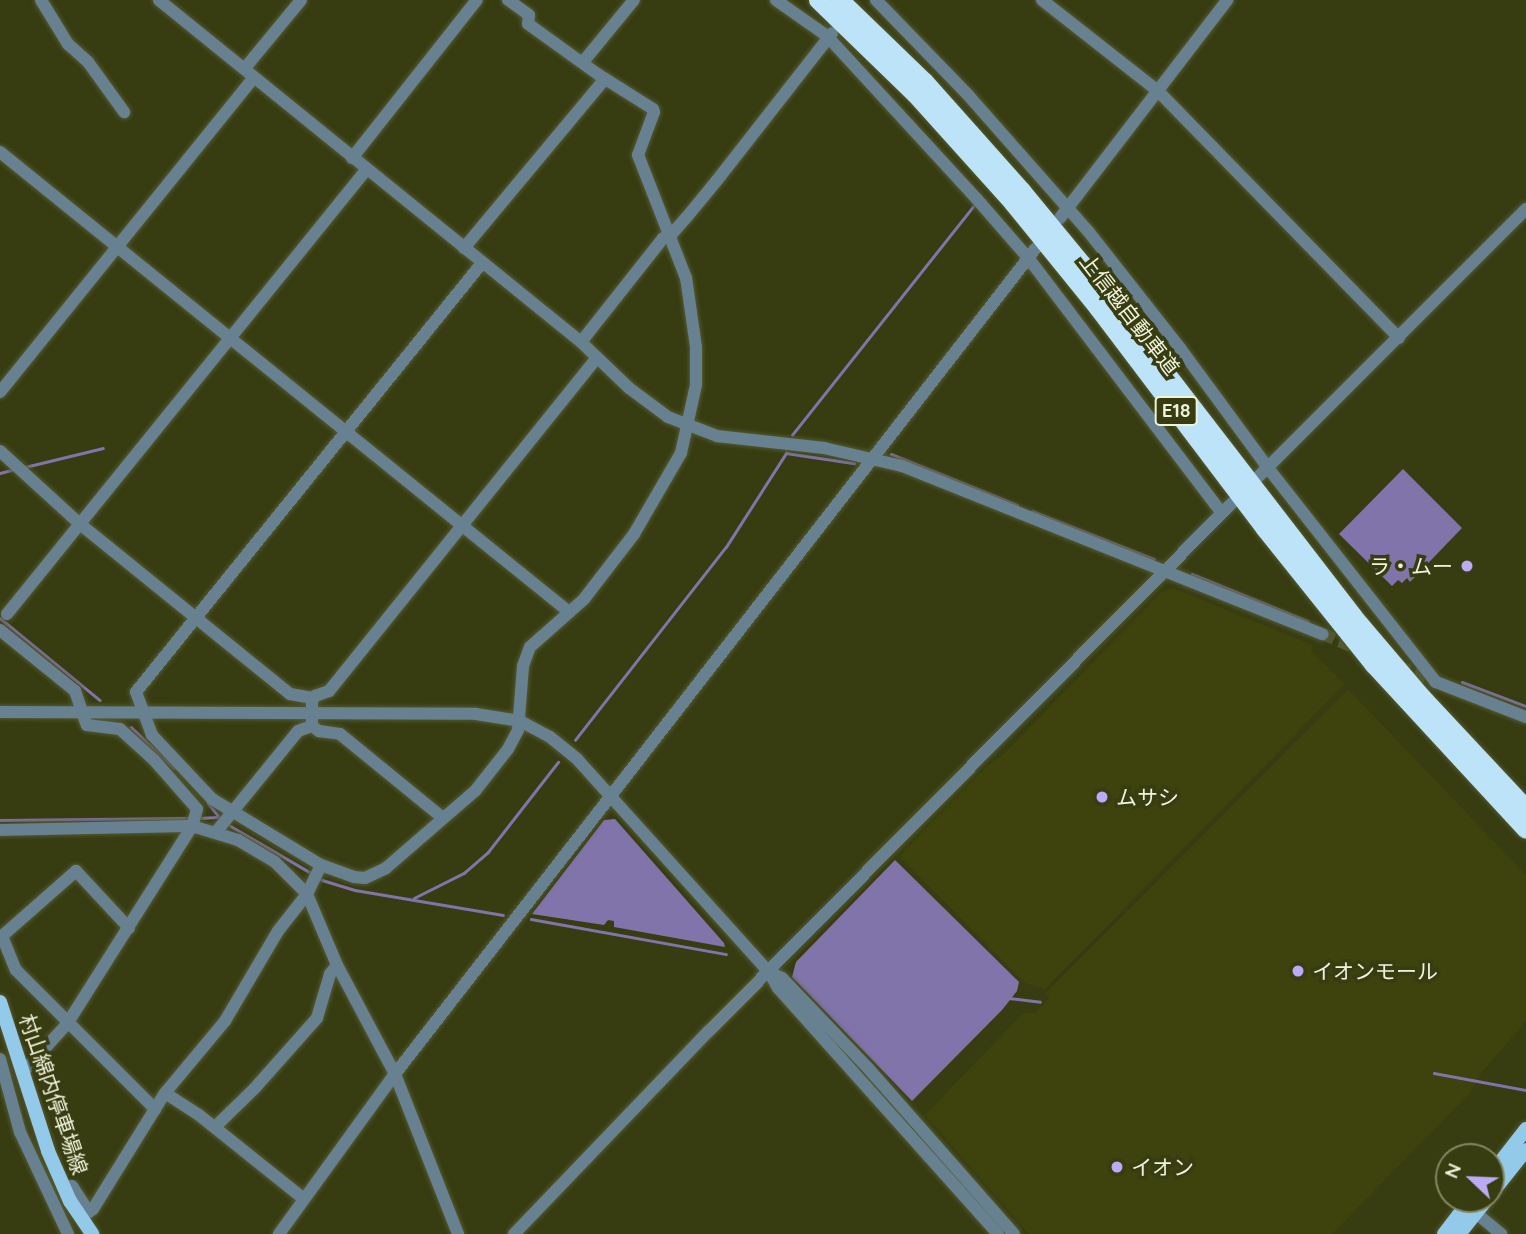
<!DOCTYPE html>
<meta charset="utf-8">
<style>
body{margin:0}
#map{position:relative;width:1526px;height:1234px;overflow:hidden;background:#373c11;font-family:Quicksand,"Noto Sans JP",sans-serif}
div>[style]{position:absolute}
.built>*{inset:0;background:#3e430e}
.water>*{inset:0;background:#8174ab}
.stream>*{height:2.5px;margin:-1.25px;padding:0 1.25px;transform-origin:1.25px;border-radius:1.25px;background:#8174ab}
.minor-tunnel>*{height:12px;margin-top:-6px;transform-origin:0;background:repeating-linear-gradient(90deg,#53572f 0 12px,transparent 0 18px)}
.roads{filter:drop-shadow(0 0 2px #545931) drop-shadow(0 0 2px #545931)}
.minor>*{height:12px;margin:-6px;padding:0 6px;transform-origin:6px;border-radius:6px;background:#688191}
.major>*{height:14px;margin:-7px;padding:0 7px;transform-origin:7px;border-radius:7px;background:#94cae9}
.highway>*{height:18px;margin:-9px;padding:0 9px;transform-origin:9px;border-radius:9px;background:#bde3f9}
.dots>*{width:19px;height:19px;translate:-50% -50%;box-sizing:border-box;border:4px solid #373c11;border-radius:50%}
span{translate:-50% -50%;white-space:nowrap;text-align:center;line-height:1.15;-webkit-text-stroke:7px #373c11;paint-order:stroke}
.shield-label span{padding:2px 5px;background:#373c11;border:2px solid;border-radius:5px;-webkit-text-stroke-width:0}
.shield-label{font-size:19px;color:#eff3dc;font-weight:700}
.street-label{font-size:21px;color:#eff3dc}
.poi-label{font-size:21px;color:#eff3dc}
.right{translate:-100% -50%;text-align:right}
.left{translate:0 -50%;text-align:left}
.north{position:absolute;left:1435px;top:1143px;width:70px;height:70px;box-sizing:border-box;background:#373c11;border:2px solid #818562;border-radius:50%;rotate:293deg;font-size:19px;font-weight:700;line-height:28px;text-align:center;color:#eff3dc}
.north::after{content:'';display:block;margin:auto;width:24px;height:32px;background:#bcaaf6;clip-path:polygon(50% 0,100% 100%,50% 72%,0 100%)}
</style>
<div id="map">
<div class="built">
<div style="clip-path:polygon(1173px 588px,1313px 645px,1311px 651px,1345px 684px,1045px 989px,1025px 983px,899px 856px,989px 764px,1004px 754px,1162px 591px)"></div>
<div style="clip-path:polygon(1348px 689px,1526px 875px,1526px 1021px,1482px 1072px,1469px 1094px,1332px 1234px,1029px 1234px,925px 1115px,1023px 1013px,1035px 1013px,1050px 997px,1045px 994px)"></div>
</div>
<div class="water">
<div style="clip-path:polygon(1403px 469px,1462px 528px,1410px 582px,1407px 578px,1402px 583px,1398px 580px,1392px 586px,1339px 534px)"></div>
<div style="clip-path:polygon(615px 819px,724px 943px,725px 947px,614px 927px,614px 921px,608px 920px,604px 925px,532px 914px,604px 820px)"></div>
<div style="clip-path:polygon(895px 860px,1019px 982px,1017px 991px,1002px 1010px,912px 1101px,792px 977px,796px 962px)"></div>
</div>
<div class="stream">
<div style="left:792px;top:435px;width:293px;rotate:-51.6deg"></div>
<div style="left:891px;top:454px;width:136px;rotate:22deg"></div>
<div style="left:25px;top:467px;width:80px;rotate:-13.7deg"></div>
<div style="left:0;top:473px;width:16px;rotate:-15deg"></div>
<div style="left:1032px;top:511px;width:131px;rotate:21.5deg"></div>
<div style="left:1192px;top:574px;width:125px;rotate:22.1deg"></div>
<div style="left:0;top:618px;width:129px;rotate:39.4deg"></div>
<div style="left:1462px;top:682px;width:68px;rotate:20.6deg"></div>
<div style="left:131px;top:727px;width:59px;rotate:43.6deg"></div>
<div style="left:575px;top:740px;width:245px;rotate:-52deg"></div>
<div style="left:726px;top:547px;width:112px;rotate:-57.4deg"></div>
<div style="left:786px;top:453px;width:69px;rotate:8.4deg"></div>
<div style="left:208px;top:803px;width:21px;rotate:51deg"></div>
<div style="left:199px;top:818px;width:18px;rotate:-3deg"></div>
<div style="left:0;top:820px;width:189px;rotate:-0.6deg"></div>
<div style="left:229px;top:825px;width:95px;rotate:30.3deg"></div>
<div style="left:319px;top:879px;width:38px;rotate:17deg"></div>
<div style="left:355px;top:890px;width:150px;rotate:9.6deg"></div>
<div style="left:414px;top:898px;width:56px;rotate:-26.6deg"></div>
<div style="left:464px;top:873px;width:32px;rotate:-41deg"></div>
<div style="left:488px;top:852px;width:114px;rotate:-52.1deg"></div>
<div style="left:531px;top:919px;width:198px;rotate:10.2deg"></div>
<div style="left:1009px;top:998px;width:31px;rotate:7deg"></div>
<div style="left:1434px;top:1073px;width:94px;rotate:10.5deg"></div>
</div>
<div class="minor-tunnel">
<div style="left:1323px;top:634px;width:43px;rotate:23.6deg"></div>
<div style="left:1398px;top:666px;width:41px;rotate:22.8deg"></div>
</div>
<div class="roads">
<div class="minor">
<div style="left:41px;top:0;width:52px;rotate:58.5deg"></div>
<div style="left:68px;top:44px;width:27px;rotate:42deg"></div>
<div style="left:88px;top:62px;width:62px;rotate:54.2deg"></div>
<div style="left:159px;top:0;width:543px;rotate:39.02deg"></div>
<div style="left:581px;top:342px;width:66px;rotate:43.8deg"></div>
<div style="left:629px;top:388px;width:49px;rotate:36.6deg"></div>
<div style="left:668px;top:417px;width:53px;rotate:21.2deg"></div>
<div style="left:717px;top:436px;width:108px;rotate:6.4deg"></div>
<div style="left:824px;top:448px;width:80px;rotate:13deg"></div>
<div style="left:902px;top:466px;width:453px;rotate:21.8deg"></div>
<div style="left:776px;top:0;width:62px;rotate:35.2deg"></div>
<div style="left:827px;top:36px;width:220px;rotate:47.4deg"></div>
<div style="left:976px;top:198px;width:81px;rotate:49deg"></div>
<div style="left:1029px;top:259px;width:319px;rotate:52.8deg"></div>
<div style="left:876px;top:0;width:132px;rotate:45.9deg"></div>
<div style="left:968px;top:95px;width:181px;rotate:48.6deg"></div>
<div style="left:1088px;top:231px;width:149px;rotate:51.8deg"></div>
<div style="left:1180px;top:348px;width:149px;rotate:53.7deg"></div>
<div style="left:1268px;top:468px;width:272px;rotate:51.9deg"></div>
<div style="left:1436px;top:682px;width:97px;rotate:21.3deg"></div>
<div style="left:1042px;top:0;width:147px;rotate:38.1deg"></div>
<div style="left:1158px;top:91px;width:345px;rotate:45.7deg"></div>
<div style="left:583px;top:62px;width:80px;rotate:-50.6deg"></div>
<div style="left:245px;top:68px;width:88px;rotate:-50.5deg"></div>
<div style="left:0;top:152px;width:732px;rotate:38.95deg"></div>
<div style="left:352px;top:158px;width:201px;rotate:-51.7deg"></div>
<div style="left:1060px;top:218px;width:275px;rotate:-52.5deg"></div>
<div style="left:464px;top:248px;width:220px;rotate:-50.2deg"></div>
<div style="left:482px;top:263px;width:551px;rotate:128.89deg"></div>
<div style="left:136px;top:692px;width:46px;rotate:69.6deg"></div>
<div style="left:152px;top:735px;width:88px;rotate:46.8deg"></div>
<div style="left:212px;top:799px;width:127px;rotate:31.2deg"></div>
<div style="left:321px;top:865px;width:35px;rotate:20deg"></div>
<div style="left:354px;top:877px;width:11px;rotate:5deg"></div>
<div style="left:365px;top:878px;width:23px;rotate:-25deg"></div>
<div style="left:386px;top:868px;width:118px;rotate:-40.9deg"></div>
<div style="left:475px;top:791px;width:53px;rotate:-51.8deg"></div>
<div style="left:508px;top:749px;width:21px;rotate:-62deg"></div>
<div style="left:518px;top:730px;width:64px;rotate:-85.5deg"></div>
<div style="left:523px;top:666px;width:20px;rotate:-70deg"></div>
<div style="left:530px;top:647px;width:72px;rotate:-41.6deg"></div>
<div style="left:584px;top:599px;width:82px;rotate:-52.4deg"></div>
<div style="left:634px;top:534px;width:94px;rotate:-59.9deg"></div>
<div style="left:681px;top:453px;width:70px;rotate:-77.6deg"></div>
<div style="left:696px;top:385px;width:38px;rotate:-90deg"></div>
<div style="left:696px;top:347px;width:70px;rotate:-98.2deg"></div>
<div style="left:686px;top:278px;width:132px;rotate:-111.3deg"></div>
<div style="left:638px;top:155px;width:46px;rotate:-69.6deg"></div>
<div style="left:654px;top:112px;width:3px;rotate:-108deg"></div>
<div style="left:653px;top:109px;width:64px;rotate:-147.8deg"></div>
<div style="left:599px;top:75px;width:87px;rotate:-144.3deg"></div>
<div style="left:528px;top:24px;width:9px;rotate:-84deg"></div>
<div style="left:529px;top:15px;width:26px;rotate:-144deg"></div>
<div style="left:581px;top:342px;width:132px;rotate:-51.7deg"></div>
<div style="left:663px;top:238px;width:9px;rotate:-21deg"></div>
<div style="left:671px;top:235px;width:23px;rotate:-49deg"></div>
<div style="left:686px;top:218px;width:50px;rotate:-50.6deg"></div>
<div style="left:718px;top:179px;width:185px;rotate:-52deg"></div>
<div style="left:0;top:392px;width:402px;rotate:-51.1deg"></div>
<div style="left:0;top:451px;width:108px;rotate:42.4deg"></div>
<div style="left:80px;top:524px;width:270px;rotate:39deg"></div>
<div style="left:290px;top:694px;width:23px;rotate:10deg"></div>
<div style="left:1259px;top:476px;width:378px;rotate:-45deg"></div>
<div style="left:7px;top:614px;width:571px;rotate:-51.04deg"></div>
<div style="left:0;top:630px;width:97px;rotate:39.1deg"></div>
<div style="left:75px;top:691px;width:36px;rotate:71deg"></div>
<div style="left:87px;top:725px;width:33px;rotate:7deg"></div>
<div style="left:120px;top:729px;width:47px;rotate:42.4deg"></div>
<div style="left:155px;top:761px;width:64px;rotate:48.8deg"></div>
<div style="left:197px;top:809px;width:18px;rotate:106deg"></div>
<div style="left:192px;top:826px;width:48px;rotate:16.9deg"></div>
<div style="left:238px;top:840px;width:43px;rotate:30.7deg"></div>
<div style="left:275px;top:862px;width:45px;rotate:45deg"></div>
<div style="left:307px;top:894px;width:32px;rotate:-64deg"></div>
<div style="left:0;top:712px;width:476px;rotate:0.2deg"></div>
<div style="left:476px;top:714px;width:45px;rotate:9deg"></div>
<div style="left:520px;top:721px;width:34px;rotate:28deg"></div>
<div style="left:550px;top:737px;width:35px;rotate:39deg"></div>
<div style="left:577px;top:759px;width:287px;rotate:48deg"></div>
<div style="left:312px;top:726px;width:9px;rotate:36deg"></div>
<div style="left:319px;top:731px;width:21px;rotate:8deg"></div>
<div style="left:340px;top:734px;width:133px;rotate:39.2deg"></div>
<div style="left:0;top:830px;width:192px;rotate:-1.2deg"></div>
<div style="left:216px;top:832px;width:130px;rotate:-50.9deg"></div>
<div style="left:298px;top:731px;width:15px;rotate:-20deg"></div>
<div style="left:312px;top:726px;width:25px;rotate:-90deg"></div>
<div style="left:312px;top:701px;width:6px;rotate:-59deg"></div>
<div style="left:315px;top:696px;width:15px;rotate:-20deg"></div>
<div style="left:329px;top:691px;width:427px;rotate:-51.2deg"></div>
<div style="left:129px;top:928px;width:78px;rotate:-132.9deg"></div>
<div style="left:76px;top:871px;width:98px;rotate:138.7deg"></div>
<div style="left:2px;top:936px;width:37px;rotate:68deg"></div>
<div style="left:16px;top:970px;width:197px;rotate:45deg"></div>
<div style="left:0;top:1059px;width:76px;rotate:74.7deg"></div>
<div style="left:20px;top:1132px;width:113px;rotate:64.8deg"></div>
<div style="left:24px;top:1071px;width:64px;rotate:-47.5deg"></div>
<div style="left:67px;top:1024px;width:234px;rotate:-57.7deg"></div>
<div style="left:165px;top:1093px;width:40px;rotate:32.9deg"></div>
<div style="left:199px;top:1115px;width:134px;rotate:38.7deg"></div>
<div style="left:215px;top:1127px;width:54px;rotate:-44.3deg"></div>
<div style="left:254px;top:1089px;width:95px;rotate:-48.4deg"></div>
<div style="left:317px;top:1018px;width:46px;rotate:-73.5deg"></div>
<div style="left:330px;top:974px;width:11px;rotate:-52deg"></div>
<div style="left:64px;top:1188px;width:8px;rotate:-14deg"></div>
<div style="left:72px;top:1186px;width:31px;rotate:57deg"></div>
<div style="left:89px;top:1212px;width:5px;rotate:-37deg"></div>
<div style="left:93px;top:1209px;width:137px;rotate:-58.2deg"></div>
<div style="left:165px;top:1093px;width:94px;rotate:-50.2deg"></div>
<div style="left:225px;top:1021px;width:104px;rotate:-59.5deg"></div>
<div style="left:278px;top:931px;width:47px;rotate:-51.9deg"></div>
<div style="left:307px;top:894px;width:77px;rotate:67.1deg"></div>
<div style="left:337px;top:965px;width:123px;rotate:62deg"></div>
<div style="left:395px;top:1074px;width:172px;rotate:68.5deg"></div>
<div style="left:1476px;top:1213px;width:33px;rotate:40deg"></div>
<div style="left:279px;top:1234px;width:198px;rotate:-54.1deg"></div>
<div style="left:395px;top:1074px;width:1046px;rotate:-52.19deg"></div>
<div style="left:514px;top:1234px;width:281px;rotate:-46.2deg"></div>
<div style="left:709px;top:1031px;width:743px;rotate:-45.27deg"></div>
<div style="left:998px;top:1234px;width:330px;rotate:-131.8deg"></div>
<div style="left:778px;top:988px;width:18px;rotate:-119deg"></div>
<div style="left:769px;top:972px;width:14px;rotate:25deg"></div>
<div style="left:782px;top:978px;width:124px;rotate:46.3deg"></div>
<div style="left:868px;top:1068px;width:221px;rotate:48.7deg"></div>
</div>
<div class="major">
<div style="left:0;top:1002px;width:157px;rotate:72.1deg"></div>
<div style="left:48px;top:1151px;width:55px;rotate:66.3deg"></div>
<div style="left:70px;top:1201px;width:40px;rotate:56deg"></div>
<div style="left:1491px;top:1174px;width:57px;rotate:-52.1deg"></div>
<div style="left:1491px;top:1194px;width:56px;rotate:-51.5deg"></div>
<div style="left:1444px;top:1234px;width:44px;rotate:-52.4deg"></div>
<div style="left:1459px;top:1234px;width:45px;rotate:-51.3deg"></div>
</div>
<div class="highway">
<div style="left:818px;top:0;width:135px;rotate:44.1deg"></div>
<div style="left:915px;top:94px;width:147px;rotate:48deg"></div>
<div style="left:1013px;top:203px;width:135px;rotate:51deg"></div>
<div style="left:1098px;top:308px;width:277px;rotate:52.9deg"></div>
<div style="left:1265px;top:529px;width:174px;rotate:51.3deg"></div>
<div style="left:1374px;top:665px;width:224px;rotate:47.3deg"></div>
<div style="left:840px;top:0;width:118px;rotate:44deg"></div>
<div style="left:925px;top:82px;width:146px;rotate:48.3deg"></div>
<div style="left:1022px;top:191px;width:96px;rotate:50.5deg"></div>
<div style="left:1083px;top:265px;width:443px;rotate:52.4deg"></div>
<div style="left:1353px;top:616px;width:106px;rotate:49.6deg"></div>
<div style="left:1422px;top:697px;width:152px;rotate:46.9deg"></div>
</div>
</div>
<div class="dots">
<div style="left:1467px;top:566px;background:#bcaaf6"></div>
<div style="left:1102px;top:797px;background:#bcaaf6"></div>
<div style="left:1298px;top:971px;background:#bcaaf6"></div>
<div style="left:1117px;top:1167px;background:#bcaaf6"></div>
</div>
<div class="shield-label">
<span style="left:1176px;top:411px">E18</span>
</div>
<div class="street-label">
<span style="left:1130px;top:314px;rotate:52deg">上信越自動車道</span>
<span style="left:54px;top:1094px;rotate:71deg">村山綿内停車場線</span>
</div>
<div class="poi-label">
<span class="right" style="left:1453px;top:566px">ラ・ムー</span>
<span class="left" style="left:1116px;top:797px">ムサシ</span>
<span class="left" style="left:1312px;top:971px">イオンモール</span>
<span class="left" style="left:1131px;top:1167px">イオン</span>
</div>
<div class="north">N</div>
</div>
